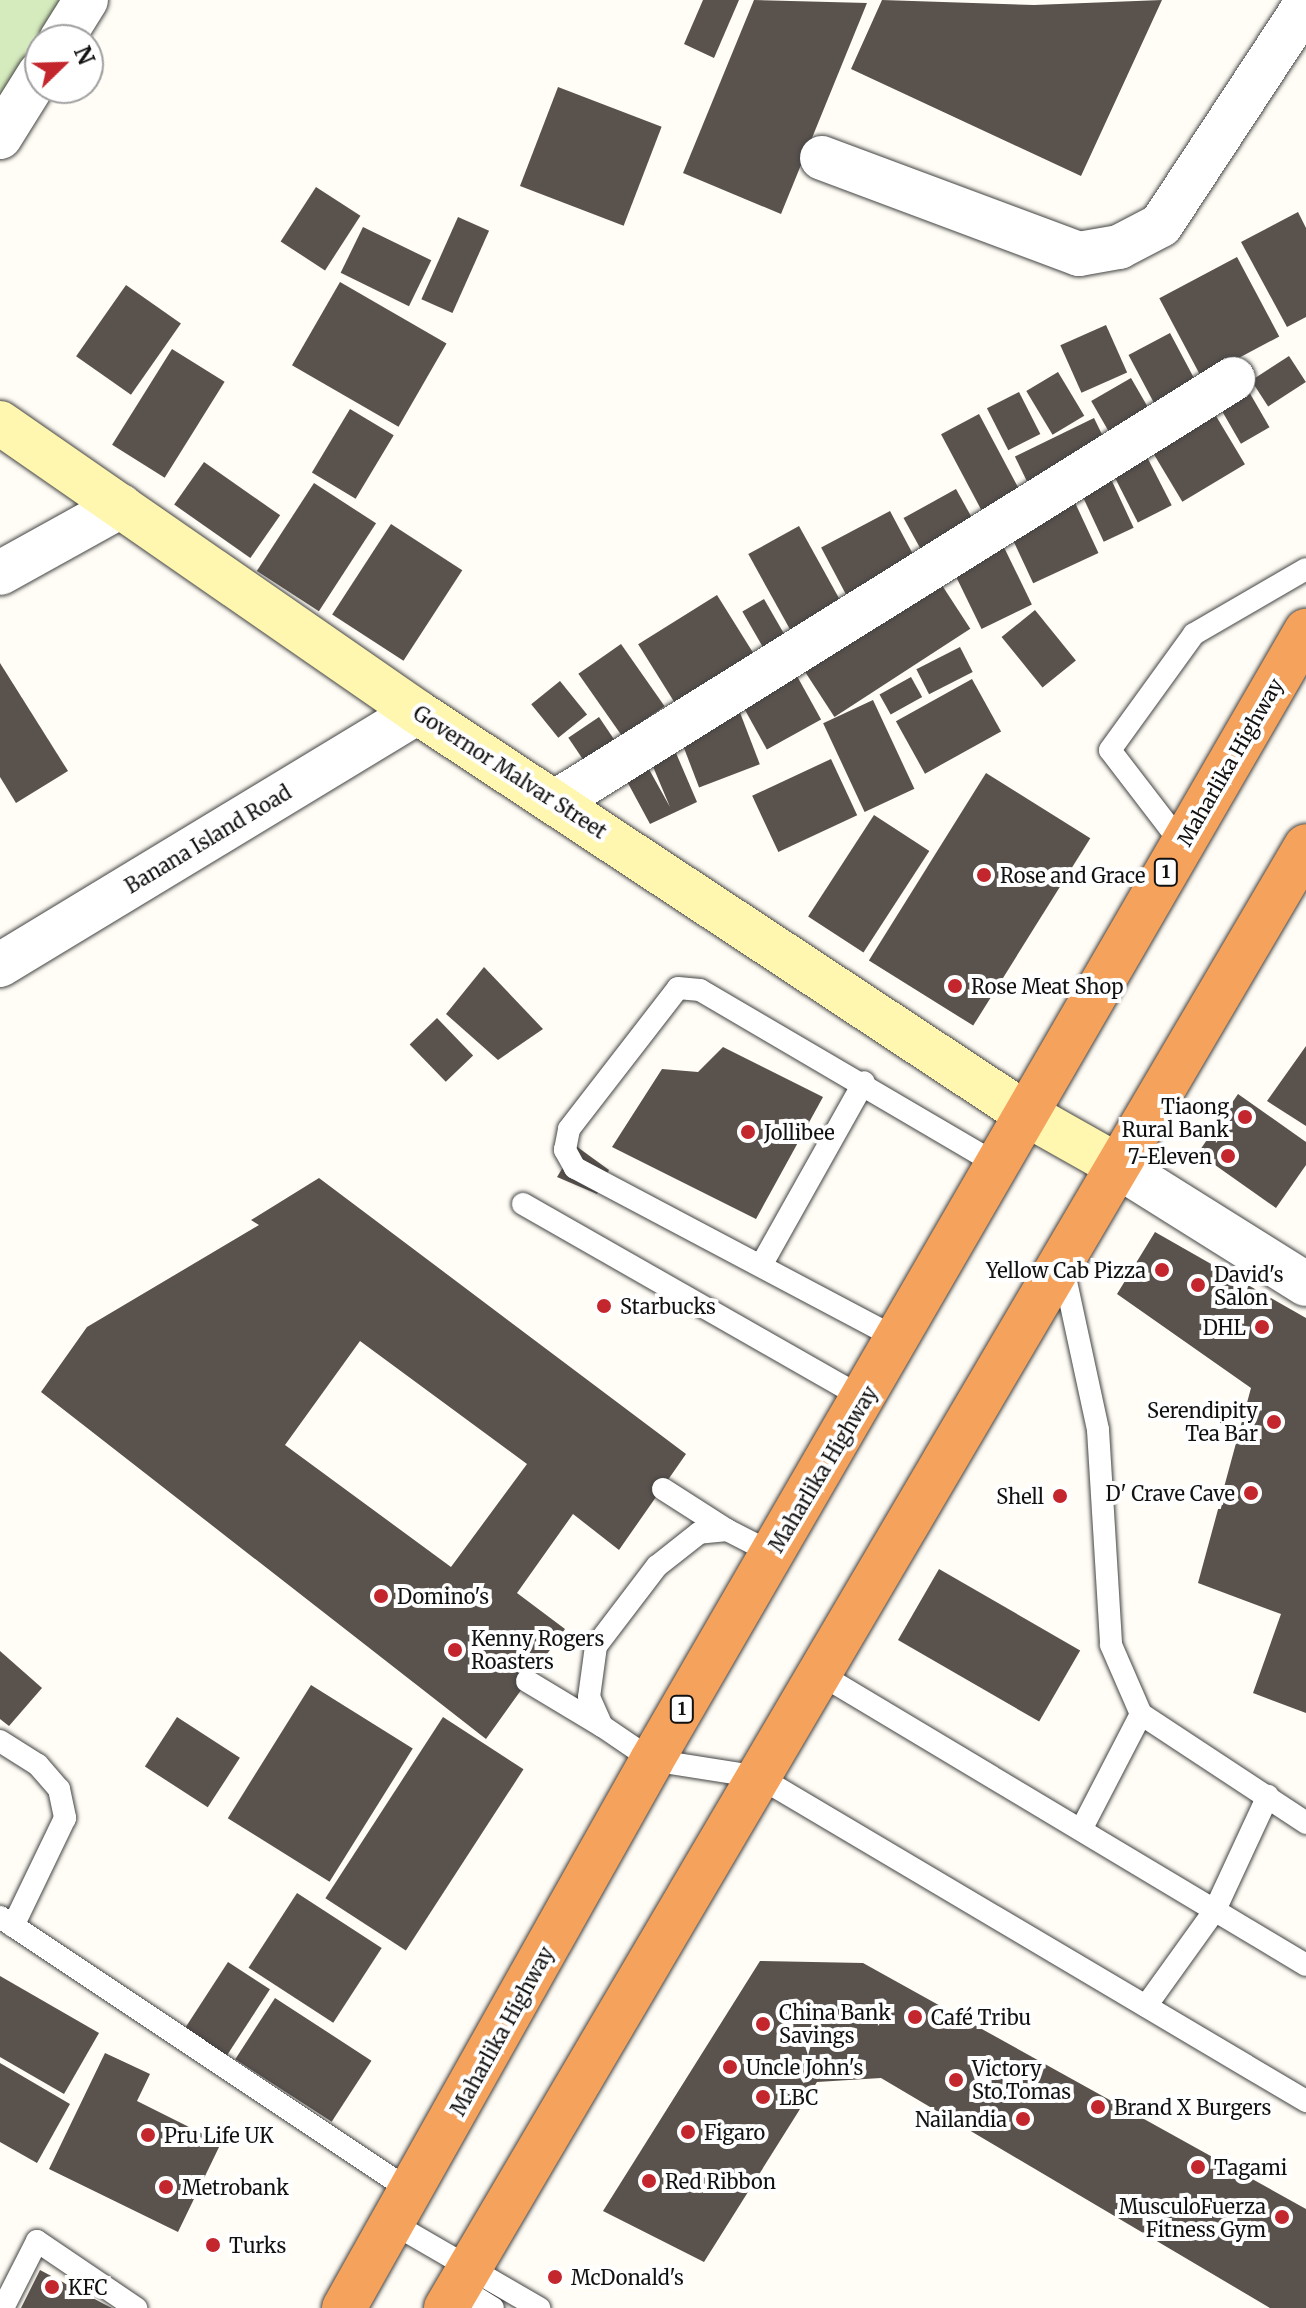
<!DOCTYPE html>
<meta charset="utf-8">
<style>
body{margin:0}
#map{position:relative;width:1306px;height:2308px;overflow:hidden;background:#fffdf5;font-family:Merriweather,serif}
div>[style]{position:absolute}
.green>*{inset:0;background:#d5ebbd}
.building>*{inset:0;background:#5a524d;transform-origin:0 0}
.roads{filter:drop-shadow(0 0 2px #444) drop-shadow(0 0 2px #444)}
.lane>*{height:22px;margin:-11px;padding:0 11px;transform-origin:11px;border-radius:11px;background:#fff}
.street>*{height:44px;margin:-22px;padding:0 22px;transform-origin:22px;border-radius:22px;background:#fff}
.secondary>*{height:44px;margin:-22px;padding:0 22px;transform-origin:22px;border-radius:22px;background:#fff6b0}
.highway>*{height:44px;margin:-22px;padding:0 22px;transform-origin:22px;border-radius:22px;background:#f5a25d}
.dots>*{width:22px;height:22px;translate:-50% -50%;box-sizing:border-box;border:4px solid #fff;border-radius:50%}
span{translate:-50% -50%;white-space:nowrap;text-align:center;line-height:1.15;-webkit-text-stroke:8px #fff;paint-order:stroke}
.shield-label span{padding:2px 6px;background:#fff;border:2px solid;border-radius:6px;-webkit-text-stroke-width:0}
.shield-label{font-size:18px;color:#111;font-weight:700}
.street-label{font-size:20px;color:#111}
.poi-label{font-size:20px;color:#111}
.left{translate:0 -50%;text-align:left}
.right{translate:-100% -50%;text-align:right}
.north{position:absolute;left:24px;top:24px;width:80px;height:80px;box-sizing:border-box;background:#fff;border:2px solid #a0a0a0;border-radius:50%;rotate:67deg;font-size:22px;font-weight:700;line-height:32px;text-align:center;color:#111}
.north::after{content:'';display:block;margin:auto;width:28px;height:36px;background:#c4262e;clip-path:polygon(50% 0,100% 100%,50% 72%,0 100%)}
</style>
<div id="map">
<div class="green">
<div style="clip-path:polygon(0 0,66px 0,0 102px)"></div>
</div>
<div class="building">
<div style="clip-path:polygon(703px 0,739px 0,714px 58px,684px 44px)"></div>
<div style="clip-path:polygon(754px 0,867px 3px,781px 214px,683px 173px)"></div>
<div style="clip-path:polygon(882px 0,1034px 5px,1162px 0,1081px 176px,851px 69px)"></div>
<div style="left:558px;top:87px;width:111px;height:106px;rotate:21deg"></div>
<div style="left:316px;top:187px;width:53px;height:65px;rotate:33deg"></div>
<div style="clip-path:polygon(1298px 212px,1306px 228px,1306px 317px,1287px 327px,1241px 242px)"></div>
<div style="left:458px;top:217px;width:34px;height:90px;rotate:24deg"></div>
<div style="left:363px;top:227px;width:76px;height:51px;rotate:26deg"></div>
<div style="left:1237px;top:257px;width:90px;height:88px;rotate:62deg"></div>
<div style="left:340px;top:282px;width:123px;height:96px;rotate:30deg"></div>
<div style="left:126px;top:285px;width:67px;height:87px;rotate:35deg"></div>
<div style="left:1106px;top:325px;width:52px;height:50px;rotate:66deg"></div>
<div style="left:1170px;top:333px;width:62px;height:47px;rotate:62deg"></div>
<div style="left:172px;top:349px;width:62px;height:113px;rotate:32deg"></div>
<div style="left:1289px;top:356px;width:31px;height:45px;rotate:57deg"></div>
<div style="left:1058px;top:372px;width:51px;height:37px;rotate:59deg"></div>
<div style="left:1131px;top:378px;width:39px;height:46px;rotate:60deg"></div>
<div style="left:1248px;top:390px;width:43px;height:33px;rotate:60deg"></div>
<div style="left:1019px;top:392px;width:47px;height:36px;rotate:63deg"></div>
<div style="left:350px;top:409px;width:51px;height:74px;rotate:31deg"></div>
<div style="left:1213px;top:411px;width:62px;height:73px;rotate:59deg"></div>
<div style="left:979px;top:414px;width:95px;height:43px;rotate:62deg"></div>
<div style="left:1094px;top:418px;width:34px;height:88px;rotate:64deg"></div>
<div style="left:1144px;top:451px;width:61px;height:38px;rotate:63deg"></div>
<div style="left:204px;top:462px;width:93px;height:52px;rotate:35deg"></div>
<div style="left:1110px;top:477px;width:56px;height:33px;rotate:65deg"></div>
<div style="left:314px;top:483px;width:74px;height:105px;rotate:33deg"></div>
<div style="left:956px;top:489px;width:41px;height:60px;rotate:61deg"></div>
<div style="left:1071px;top:494px;width:65px;height:72px;rotate:65deg"></div>
<div style="left:890px;top:511px;width:55px;height:78px;rotate:62deg"></div>
<div style="left:391px;top:524px;width:85px;height:108px;rotate:33deg"></div>
<div style="left:799px;top:526px;width:90px;height:58px;rotate:61deg"></div>
<div style="left:999px;top:537px;width:75px;height:56px;rotate:64deg"></div>
<div style="left:936px;top:576px;width:63px;height:162px;rotate:57deg"></div>
<div style="left:717px;top:595px;width:77px;height:93px;rotate:58deg"></div>
<div style="left:764px;top:599px;width:51px;height:25px;rotate:60deg"></div>
<div style="left:1035px;top:610px;width:65px;height:43px;rotate:51deg"></div>
<div style="left:621px;top:644px;width:76px;height:52px;rotate:55deg"></div>
<div style="left:960px;top:647px;width:28px;height:49px;rotate:63deg"></div>
<div style="clip-path:polygon(0 663px,68px 771px,16px 803px,0 777px)"></div>
<div style="left:792px;top:667px;width:60px;height:62px;rotate:61deg"></div>
<div style="left:911px;top:677px;width:23px;height:36px;rotate:61deg"></div>
<div style="left:972px;top:679px;width:60px;height:87px;rotate:61deg"></div>
<div style="left:560px;top:681px;width:43px;height:37px;rotate:51deg"></div>
<div style="left:873px;top:700px;width:98px;height:55px;rotate:65deg"></div>
<div style="left:739px;top:710px;width:58px;height:65px;rotate:69deg"></div>
<div style="left:599px;top:717px;width:37px;height:37px;rotate:56deg"></div>
<div style="clip-path:polygon(673px 746px,697px 802px,650px 824px,623px 774px,645px 762px,670px 807px,649px 757px)"></div>
<div style="left:831px;top:759px;width:62px;height:87px;rotate:65deg"></div>
<div style="left:986px;top:773px;width:123px;height:221px;rotate:32deg"></div>
<div style="left:874px;top:815px;width:66px;height:121px;rotate:33deg"></div>
<div style="clip-path:polygon(484px 967px,543px 1029px,498px 1060px,446px 1014px)"></div>
<div style="left:437px;top:1018px;width:52px;height:38px;rotate:46deg"></div>
<div style="clip-path:polygon(1306px 1046px,1306px 1126px,1267px 1101px)"></div>
<div style="clip-path:polygon(723px 1047px,823px 1097px,756px 1219px,612px 1147px,662px 1069px,698px 1072px)"></div>
<div style="clip-path:polygon(1238px 1094px,1306px 1142px,1306px 1165px,1276px 1208px,1198px 1153px)"></div>
<div style="clip-path:polygon(576px 1146px,609px 1170px,597px 1194px,557px 1177px)"></div>
<div style="clip-path:polygon(evenodd,319px 1178px,686px 1454px,619px 1550px,573px 1514px,517px 1593px,565px 1629px,486px 1739px,41px 1392px,87px 1327px,259px 1225px,251px 1220px,319px 1178px,360px 1341px,527px 1464px,451px 1567px,285px 1445px,360px 1341px)"></div>
<div style="clip-path:polygon(1155px 1232px,1306px 1318px,1306px 1713px,1253px 1693px,1281px 1614px,1198px 1583px,1251px 1388px,1117px 1294px)"></div>
<div style="left:939px;top:1569px;width:163px;height:82px;rotate:30deg"></div>
<div style="clip-path:polygon(0 1651px,42px 1688px,9px 1726px,0 1719px)"></div>
<div style="left:311px;top:1685px;width:120px;height:157px;rotate:32deg"></div>
<div style="left:177px;top:1717px;width:75px;height:59px;rotate:33deg"></div>
<div style="left:443px;top:1717px;width:96px;height:216px;rotate:33deg"></div>
<div style="left:297px;top:1893px;width:101px;height:89px;rotate:33deg"></div>
<div style="clip-path:polygon(760px 1961px,863px 1963px,1306px 2209px,1306px 2308px,1270px 2308px,881px 2078px,817px 2082px,704px 2262px,603px 2211px)"></div>
<div style="left:228px;top:1962px;width:50px;height:85px;rotate:33deg"></div>
<div style="clip-path:polygon(0 1976px,99px 2033px,64px 2094px,0 2057px)"></div>
<div style="left:275px;top:1998px;width:115px;height:73px;rotate:33deg"></div>
<div style="clip-path:polygon(105px 2053px,150px 2074px,137px 2101px,221px 2143px,178px 2232px,49px 2169px)"></div>
<div style="clip-path:polygon(0 2063px,70px 2104px,37px 2163px,0 2142px)"></div>
<div style="clip-path:polygon(40px 2270px,104px 2304px,112px 2308px,21px 2308px)"></div>
</div>
<div class="roads">
<div class="lane">
<div style="left:1182px;top:844px;width:118px;rotate:-127.5deg"></div>
<div style="left:1110px;top:750px;width:143px;rotate:-54.1deg"></div>
<div style="left:1194px;top:634px;width:129px;rotate:-30.1deg"></div>
<div style="left:523px;top:1204px;width:394px;rotate:29.7deg"></div>
<div style="left:763px;top:1262px;width:206px;rotate:-60.7deg"></div>
<div style="left:1062px;top:1263px;width:171px;rotate:77.8deg"></div>
<div style="left:1098px;top:1430px;width:215px;rotate:86.5deg"></div>
<div style="left:1111px;top:1645px;width:75px;rotate:66.5deg"></div>
<div style="left:1141px;top:1714px;width:198px;rotate:33.4deg"></div>
<div style="left:900px;top:1340px;width:368px;rotate:-152.1deg"></div>
<div style="left:575px;top:1168px;width:21px;rotate:-119deg"></div>
<div style="left:565px;top:1150px;width:21px;rotate:-79deg"></div>
<div style="left:569px;top:1129px;width:178px;rotate:-52.3deg"></div>
<div style="left:678px;top:988px;width:22px;rotate:5deg"></div>
<div style="left:700px;top:990px;width:343px;rotate:30.4deg"></div>
<div style="left:663px;top:1489px;width:76px;rotate:32.6deg"></div>
<div style="left:772px;top:1553px;width:51px;rotate:-152.9deg"></div>
<div style="left:727px;top:1530px;width:28px;rotate:174deg"></div>
<div style="left:699px;top:1533px;width:53px;rotate:141.8deg"></div>
<div style="left:657px;top:1566px;width:101px;rotate:127.3deg"></div>
<div style="left:596px;top:1646px;width:51px;rotate:97.8deg"></div>
<div style="left:589px;top:1697px;width:32px;rotate:66deg"></div>
<div style="left:602px;top:1726px;width:60px;rotate:34.2deg"></div>
<div style="left:652px;top:1760px;width:108px;rotate:9deg"></div>
<div style="left:759px;top:1777px;width:636px;rotate:30.64deg"></div>
<div style="left:820px;top:1674px;width:566px;rotate:30.91deg"></div>
<div style="left:527px;top:1681px;width:87px;rotate:31deg"></div>
<div style="left:0;top:1741px;width:45px;rotate:32.3deg"></div>
<div style="left:38px;top:1765px;width:32px;rotate:49deg"></div>
<div style="left:59px;top:1789px;width:30px;rotate:78deg"></div>
<div style="left:65px;top:1818px;width:120px;rotate:115.7deg"></div>
<div style="left:1083px;top:1826px;width:126px;rotate:-62.6deg"></div>
<div style="left:0;top:1917px;width:494px;rotate:33.7deg"></div>
<div style="left:1146px;top:2006px;width:118px;rotate:-54.3deg"></div>
<div style="left:1215px;top:1910px;width:126px;rotate:-65.1deg"></div>
<div style="left:394px;top:2224px;width:168px;rotate:30.1deg"></div>
<div style="left:459px;top:2287px;width:40px;rotate:32deg"></div>
<div style="left:3px;top:2308px;width:75px;rotate:-63.1deg"></div>
<div style="left:37px;top:2241px;width:120px;rotate:34.1deg"></div>
</div>
<div class="street">
<div style="left:61px;top:40px;width:47px;rotate:-58deg"></div>
<div style="left:0;top:137px;width:75px;rotate:-58deg"></div>
<div style="left:822px;top:158px;width:274px;rotate:20.5deg"></div>
<div style="left:1079px;top:254px;width:41px;rotate:-9.9deg"></div>
<div style="left:1119px;top:247px;width:47px;rotate:-27.6deg"></div>
<div style="left:1161px;top:225px;width:264px;rotate:-56.7deg"></div>
<div style="left:0;top:573px;width:138px;rotate:-29deg"></div>
<div style="left:557px;top:801px;width:797px;rotate:-31.97deg"></div>
<div style="left:0;top:965px;width:488px;rotate:-31.2deg"></div>
<div style="left:1116px;top:1165px;width:224px;rotate:32.1deg"></div>
</div>
<div class="secondary">
<div style="left:0;top:423px;width:507px;rotate:34.72deg"></div>
<div style="left:417px;top:712px;width:730px;rotate:33.43deg"></div>
<div style="left:1026px;top:1114px;width:103px;rotate:29.5deg"></div>
</div>
<div class="highway">
<div style="left:344px;top:2308px;width:629px;rotate:-60.66deg"></div>
<div style="left:652px;top:1760px;width:1305px;rotate:-59.92deg"></div>
<div style="left:446px;top:2308px;width:1696px;rotate:-59.53deg"></div>
</div>
</div>
<div class="dots">
<div style="left:984px;top:875px;background:#c4262e"></div>
<div style="left:955px;top:986px;background:#c4262e"></div>
<div style="left:1245px;top:1117px;background:#c4262e"></div>
<div style="left:748px;top:1132px;background:#c4262e"></div>
<div style="left:1228px;top:1156px;background:#c4262e"></div>
<div style="left:1162px;top:1270px;background:#c4262e"></div>
<div style="left:1198px;top:1285px;background:#c4262e"></div>
<div style="left:604px;top:1306px;background:#c4262e"></div>
<div style="left:1262px;top:1327px;background:#c4262e"></div>
<div style="left:1274px;top:1422px;background:#c4262e"></div>
<div style="left:1251px;top:1493px;background:#c4262e"></div>
<div style="left:1060px;top:1496px;background:#c4262e"></div>
<div style="left:381px;top:1596px;background:#c4262e"></div>
<div style="left:455px;top:1650px;background:#c4262e"></div>
<div style="left:915px;top:2017px;background:#c4262e"></div>
<div style="left:763px;top:2024px;background:#c4262e"></div>
<div style="left:730px;top:2067px;background:#c4262e"></div>
<div style="left:956px;top:2080px;background:#c4262e"></div>
<div style="left:763px;top:2097px;background:#c4262e"></div>
<div style="left:1098px;top:2107px;background:#c4262e"></div>
<div style="left:1023px;top:2119px;background:#c4262e"></div>
<div style="left:688px;top:2132px;background:#c4262e"></div>
<div style="left:148px;top:2135px;background:#c4262e"></div>
<div style="left:1198px;top:2167px;background:#c4262e"></div>
<div style="left:649px;top:2181px;background:#c4262e"></div>
<div style="left:166px;top:2187px;background:#c4262e"></div>
<div style="left:1282px;top:2217px;background:#c4262e"></div>
<div style="left:213px;top:2245px;background:#c4262e"></div>
<div style="left:555px;top:2277px;background:#c4262e"></div>
<div style="left:52px;top:2287px;background:#c4262e"></div>
</div>
<div class="shield-label">
<span style="left:1166px;top:872px">1</span>
<span style="left:682px;top:1709px">1</span>
</div>
<div class="street-label">
<span style="left:1230px;top:762px;rotate:-60deg">Maharlika Highway</span>
<span style="left:510px;top:772px;rotate:33deg">Governor Malvar Street</span>
<span style="left:208px;top:839px;rotate:-31deg">Banana Island Road</span>
<span style="left:823px;top:1469px;rotate:-59deg">Maharlika Highway</span>
<span style="left:502px;top:2031px;rotate:-61deg">Maharlika Highway</span>
</div>
<div class="poi-label">
<span class="left" style="left:1000px;top:875px">Rose and Grace</span>
<span class="left" style="left:971px;top:986px">Rose Meat Shop</span>
<span class="right" style="left:1229px;top:1118px">Tiaong<br>Rural Bank</span>
<span class="left" style="left:764px;top:1132px">Jollibee</span>
<span class="right" style="left:1212px;top:1156px">7-Eleven</span>
<span class="right" style="left:1146px;top:1270px">Yellow Cab Pizza</span>
<span class="left" style="left:1214px;top:1286px">David's<br>Salon</span>
<span class="left" style="left:620px;top:1306px">Starbucks</span>
<span class="right" style="left:1246px;top:1327px">DHL</span>
<span class="right" style="left:1258px;top:1422px">Serendipity<br>Tea Bar</span>
<span class="right" style="left:1235px;top:1493px">D' Crave Cave</span>
<span class="right" style="left:1044px;top:1496px">Shell</span>
<span class="left" style="left:397px;top:1596px">Domino's</span>
<span class="left" style="left:471px;top:1650px">Kenny Rogers<br>Roasters</span>
<span class="left" style="left:779px;top:2024px">China Bank<br>Savings</span>
<span class="left" style="left:931px;top:2017px">Café Tribu</span>
<span class="left" style="left:746px;top:2067px">Uncle John's</span>
<span class="left" style="left:972px;top:2080px">Victory<br>Sto.Tomas</span>
<span class="left" style="left:779px;top:2097px">LBC</span>
<span class="left" style="left:1114px;top:2107px">Brand X Burgers</span>
<span class="right" style="left:1007px;top:2119px">Nailandia</span>
<span class="left" style="left:704px;top:2132px">Figaro</span>
<span class="left" style="left:164px;top:2135px">Pru Life UK</span>
<span class="left" style="left:1214px;top:2167px">Tagami</span>
<span class="left" style="left:665px;top:2181px">Red Ribbon</span>
<span class="left" style="left:182px;top:2187px">Metrobank</span>
<span class="right" style="left:1266px;top:2218px">MusculoFuerza<br>Fitness Gym</span>
<span class="left" style="left:229px;top:2245px">Turks</span>
<span class="left" style="left:571px;top:2277px">McDonald's</span>
<span class="left" style="left:68px;top:2287px">KFC</span>
</div>
<div class="north">N</div>
</div>
